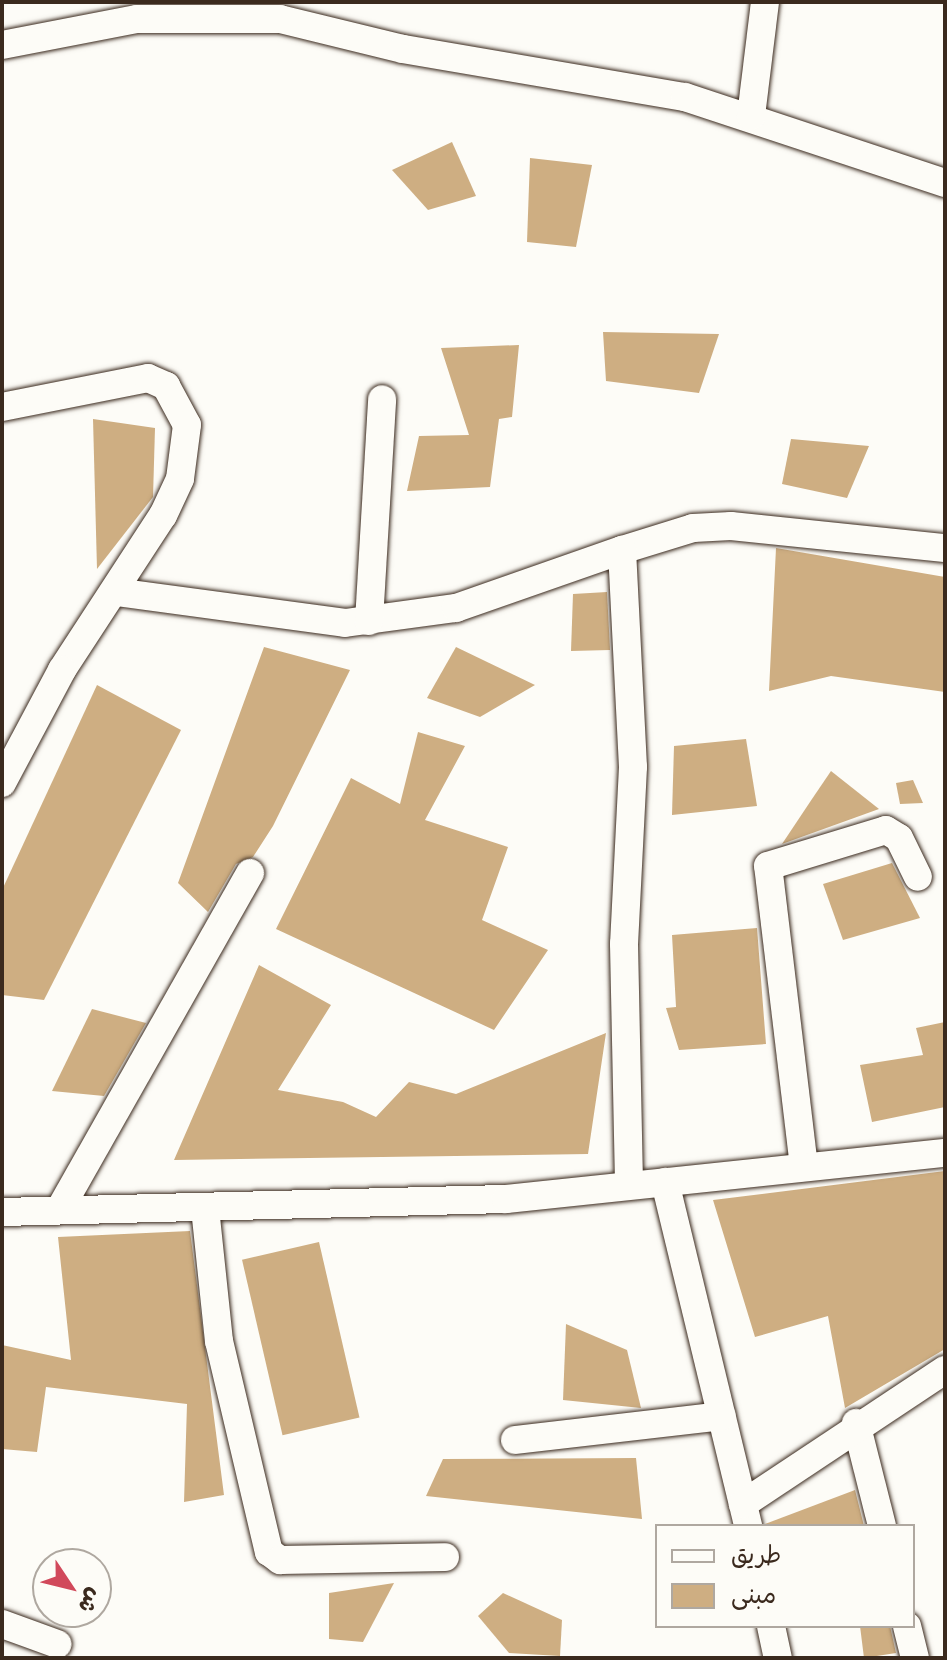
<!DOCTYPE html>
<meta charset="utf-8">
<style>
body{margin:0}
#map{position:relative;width:947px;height:1660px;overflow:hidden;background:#fdfcf7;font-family:"Comic Neue","Playpen Sans Arabic",sans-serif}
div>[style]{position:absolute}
.building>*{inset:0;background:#ceae82;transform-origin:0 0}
.roads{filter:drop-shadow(0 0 2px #3b2a1e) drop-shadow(0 0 2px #3b2a1e)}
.minor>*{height:28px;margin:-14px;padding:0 14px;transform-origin:14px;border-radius:14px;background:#fdfcf7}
span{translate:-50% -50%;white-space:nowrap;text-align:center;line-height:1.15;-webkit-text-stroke:6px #fdfcf7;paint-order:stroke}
.frame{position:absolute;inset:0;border:4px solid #3b2a1e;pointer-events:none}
.legend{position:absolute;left:655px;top:1524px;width:260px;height:104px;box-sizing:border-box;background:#fdfcf7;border:2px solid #afa8a0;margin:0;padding:10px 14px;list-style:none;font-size:24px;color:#3b2a1e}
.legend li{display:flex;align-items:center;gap:16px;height:40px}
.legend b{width:40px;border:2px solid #afa8a0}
.north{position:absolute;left:32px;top:1548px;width:80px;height:80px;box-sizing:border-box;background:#fdfcf7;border:2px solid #afa8a0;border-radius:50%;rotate:125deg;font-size:22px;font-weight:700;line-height:32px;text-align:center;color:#3b2a1e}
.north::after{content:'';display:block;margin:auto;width:28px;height:36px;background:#d1495b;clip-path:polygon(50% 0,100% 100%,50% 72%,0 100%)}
</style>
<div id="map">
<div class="building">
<div style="clip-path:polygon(452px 142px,476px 196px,428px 210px,392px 170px)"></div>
<div style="clip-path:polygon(530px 158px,592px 165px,576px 247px,527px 242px)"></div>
<div style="clip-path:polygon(603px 332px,719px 334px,699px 393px,606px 381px)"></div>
<div style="clip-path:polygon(519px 345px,512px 417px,499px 419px,490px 487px,407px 491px,419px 436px,469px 435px,441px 348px)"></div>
<div style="clip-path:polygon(93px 419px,155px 428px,153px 497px,97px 569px)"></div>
<div style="clip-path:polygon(791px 439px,869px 446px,847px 498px,782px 484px)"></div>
<div style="clip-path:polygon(776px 548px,945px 577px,945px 692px,831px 676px,769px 691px)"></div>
<div style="clip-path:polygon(607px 592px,610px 650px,571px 651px,573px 594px)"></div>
<div style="clip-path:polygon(264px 647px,350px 670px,273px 826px,253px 857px,236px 864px,208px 912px,178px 883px)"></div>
<div style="clip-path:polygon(456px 647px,535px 685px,480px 717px,427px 698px)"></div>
<div style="clip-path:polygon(97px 685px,181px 730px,44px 1000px,2px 995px,2px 890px)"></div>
<div style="clip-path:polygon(418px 732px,465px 746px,425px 820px,508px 847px,482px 920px,548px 950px,494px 1030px,276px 929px,351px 778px,400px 804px)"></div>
<div style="clip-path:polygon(746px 739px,757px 806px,672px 815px,674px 746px)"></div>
<div style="clip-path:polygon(831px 771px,879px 809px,782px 844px,812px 799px)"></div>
<div style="clip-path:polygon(913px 780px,923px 803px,900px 804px,896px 783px)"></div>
<div style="clip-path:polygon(892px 863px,920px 918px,843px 940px,823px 884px)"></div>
<div style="clip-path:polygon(757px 928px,766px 1044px,679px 1050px,666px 1008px,676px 1007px,672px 935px)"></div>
<div style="clip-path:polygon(259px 965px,331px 1005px,278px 1090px,343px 1102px,376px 1117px,409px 1082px,456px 1094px,606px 1033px,588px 1154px,174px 1160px)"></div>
<div style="clip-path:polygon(92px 1009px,146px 1023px,104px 1096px,52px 1091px)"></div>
<div style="clip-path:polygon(945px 1022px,945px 1107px,872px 1122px,860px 1065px,923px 1055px,916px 1028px)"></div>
<div style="clip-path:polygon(945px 1171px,945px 1349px,845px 1408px,828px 1316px,755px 1337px,713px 1200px)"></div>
<div style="clip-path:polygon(190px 1231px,224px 1495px,184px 1502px,187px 1404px,46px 1387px,37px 1452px,2px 1449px,2px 1345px,71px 1360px,58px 1237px)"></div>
<div style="left:319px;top:1242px;width:180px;height:79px;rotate:77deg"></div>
<div style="clip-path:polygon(566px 1324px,627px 1350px,641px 1408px,563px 1400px)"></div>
<div style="clip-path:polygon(636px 1458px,642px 1519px,426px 1496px,443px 1459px)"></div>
<div style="clip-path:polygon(855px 1490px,864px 1526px,765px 1526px,765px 1524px)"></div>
<div style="clip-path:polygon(394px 1583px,363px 1642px,329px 1639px,329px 1593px)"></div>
<div style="clip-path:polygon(503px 1593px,562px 1620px,560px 1656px,509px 1653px,478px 1616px)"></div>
<div style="clip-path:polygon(860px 1626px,890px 1626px,896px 1653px,864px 1658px)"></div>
</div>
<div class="roads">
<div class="minor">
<div style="left:2px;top:45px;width:137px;rotate:-10.9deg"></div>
<div style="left:137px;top:19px;width:143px"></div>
<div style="left:280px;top:19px;width:127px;rotate:13.7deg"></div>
<div style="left:403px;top:49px;width:286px;rotate:9.7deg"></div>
<div style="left:685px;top:97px;width:274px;rotate:18.3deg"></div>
<div style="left:751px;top:116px;width:115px;rotate:-83deg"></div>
<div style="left:2px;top:407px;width:149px;rotate:-11.2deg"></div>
<div style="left:148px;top:378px;width:20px;rotate:24deg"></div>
<div style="left:166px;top:386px;width:44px;rotate:61.7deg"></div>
<div style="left:187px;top:425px;width:54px;rotate:97.4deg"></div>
<div style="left:180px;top:479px;width:40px;rotate:115deg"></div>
<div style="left:163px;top:515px;width:185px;rotate:123.1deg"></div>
<div style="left:62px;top:670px;width:128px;rotate:118deg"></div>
<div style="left:622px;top:550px;width:74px;rotate:-17.2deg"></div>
<div style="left:693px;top:528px;width:38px;rotate:-3deg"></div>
<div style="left:731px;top:526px;width:215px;rotate:5.9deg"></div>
<div style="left:116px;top:592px;width:231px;rotate:7.7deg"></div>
<div style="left:345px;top:623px;width:112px;rotate:-7.7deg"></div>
<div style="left:456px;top:608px;width:176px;rotate:-19.3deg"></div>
<div style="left:622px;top:550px;width:217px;rotate:87.1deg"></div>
<div style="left:633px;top:767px;width:177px;rotate:92.9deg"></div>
<div style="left:624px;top:944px;width:240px;rotate:88.8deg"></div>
<div style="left:369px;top:621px;width:222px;rotate:-86.6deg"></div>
<div style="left:804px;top:1167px;width:303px;rotate:-96.8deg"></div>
<div style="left:768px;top:866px;width:123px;rotate:-17deg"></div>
<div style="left:886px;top:830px;width:15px;rotate:32deg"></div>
<div style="left:899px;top:838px;width:43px;rotate:64deg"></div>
<div style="left:665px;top:1182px;width:354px;rotate:76.4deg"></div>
<div style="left:205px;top:1208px;width:134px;rotate:84deg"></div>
<div style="left:219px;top:1341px;width:217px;rotate:76.7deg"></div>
<div style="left:269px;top:1552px;width:14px;rotate:36deg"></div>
<div style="left:280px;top:1560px;width:165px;rotate:-1deg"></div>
<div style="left:60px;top:1209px;width:386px;rotate:-60.5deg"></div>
<div style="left:2px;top:1212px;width:504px;rotate:-1.48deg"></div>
<div style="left:506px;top:1199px;width:441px;rotate:-6deg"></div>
<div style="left:856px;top:1423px;width:106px;rotate:75.8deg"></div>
<div style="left:515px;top:1440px;width:208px;rotate:-6.6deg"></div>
<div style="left:743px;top:1504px;width:242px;rotate:-33.6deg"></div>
<div style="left:2px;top:1624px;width:59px;rotate:20deg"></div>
<div style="left:771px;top:1626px;width:33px;rotate:78deg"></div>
<div style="left:907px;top:1626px;width:33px;rotate:76deg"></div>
</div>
</div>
<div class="frame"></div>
<ul class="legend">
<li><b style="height:10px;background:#fdfcf7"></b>طريق</li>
<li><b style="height:22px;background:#ceae82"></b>مبنى</li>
</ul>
<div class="north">ش</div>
</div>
